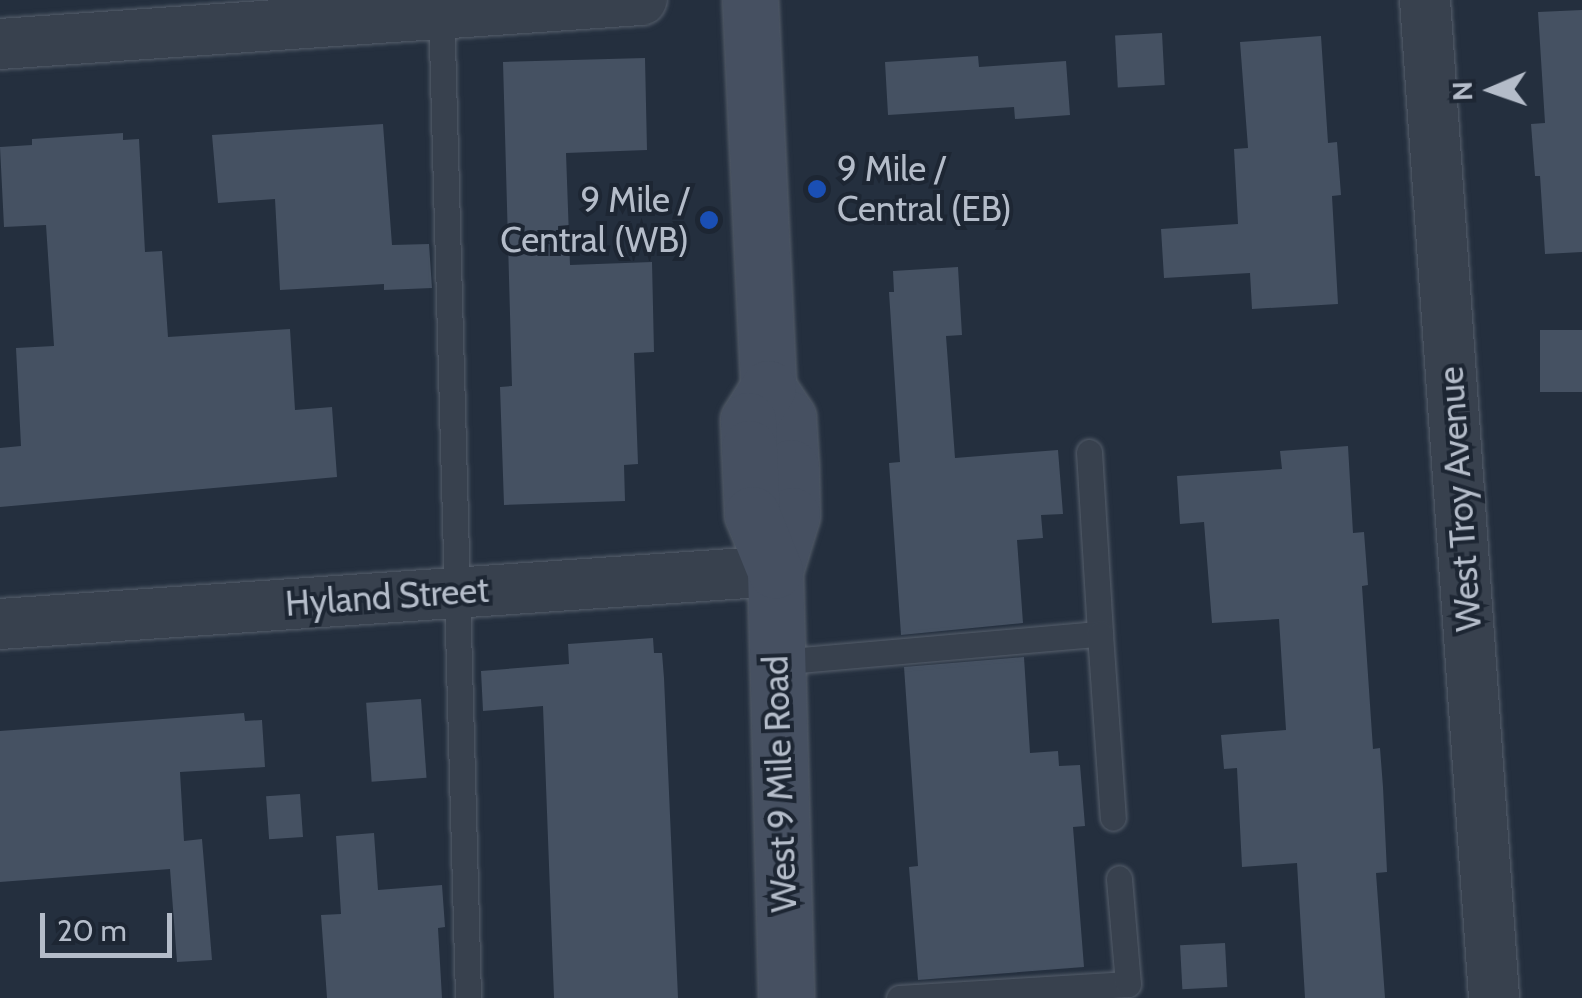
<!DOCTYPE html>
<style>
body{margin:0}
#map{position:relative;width:1582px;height:998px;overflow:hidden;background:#242f3e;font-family:Cabin,sans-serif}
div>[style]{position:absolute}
.building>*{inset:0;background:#455162;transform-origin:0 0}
.roads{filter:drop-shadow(0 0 2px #565f6c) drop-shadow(0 0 2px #565f6c)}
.lane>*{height:25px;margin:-12.5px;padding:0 12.5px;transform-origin:12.5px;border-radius:12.5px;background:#38414e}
.street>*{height:50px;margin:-25px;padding:0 25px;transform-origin:25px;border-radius:25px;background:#38414e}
.secondary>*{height:55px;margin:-27.5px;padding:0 27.5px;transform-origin:27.5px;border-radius:27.5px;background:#465061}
.dots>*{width:28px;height:28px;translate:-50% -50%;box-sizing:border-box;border:5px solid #1d2633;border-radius:50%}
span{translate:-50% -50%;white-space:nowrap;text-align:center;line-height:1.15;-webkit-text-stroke:8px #1d2633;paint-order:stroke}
.poi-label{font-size:35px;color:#b4bcc9}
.left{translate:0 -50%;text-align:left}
.right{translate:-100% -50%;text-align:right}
.street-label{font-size:35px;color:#b4bcc9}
.north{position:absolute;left:1442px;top:40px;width:100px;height:100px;-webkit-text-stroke:8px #1d2633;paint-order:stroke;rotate:268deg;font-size:28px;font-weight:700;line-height:40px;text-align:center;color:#b4bcc9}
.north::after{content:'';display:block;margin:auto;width:35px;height:45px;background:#b4bcc9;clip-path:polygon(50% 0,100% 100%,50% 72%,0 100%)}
.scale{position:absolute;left:40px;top:913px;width:132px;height:45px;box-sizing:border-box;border:5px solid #b4bcc9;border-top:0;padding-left:12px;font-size:30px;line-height:35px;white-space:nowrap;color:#b4bcc9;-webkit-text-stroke:8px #1d2633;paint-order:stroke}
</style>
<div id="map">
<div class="building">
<div style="clip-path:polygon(1582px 10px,1582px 252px,1545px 254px,1540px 176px,1535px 176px,1531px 124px,1545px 123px,1538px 12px)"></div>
<div style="left:1162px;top:33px;width:52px;height:47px;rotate:87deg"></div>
<div style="clip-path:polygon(1321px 36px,1328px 143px,1337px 142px,1341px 195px,1332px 196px,1338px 304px,1252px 309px,1250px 273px,1164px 278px,1161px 229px,1238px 224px,1234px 149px,1248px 148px,1240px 42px)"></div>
<div style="clip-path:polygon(978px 56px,979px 67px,1066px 61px,1070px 115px,1015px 119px,1014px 107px,888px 115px,885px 62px)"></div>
<div style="clip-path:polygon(645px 58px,647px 150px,566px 153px,570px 265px,652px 262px,654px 352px,634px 353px,638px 464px,624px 465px,625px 501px,504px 505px,500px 387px,512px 386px,503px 62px)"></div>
<div style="clip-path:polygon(383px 124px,392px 245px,429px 244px,432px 288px,384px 290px,384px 284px,280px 290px,275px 199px,218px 203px,212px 135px)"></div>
<div style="clip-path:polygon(123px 133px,123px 140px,139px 139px,145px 252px,162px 251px,168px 337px,290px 329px,295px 410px,332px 407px,337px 477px,0 507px,0 448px,21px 446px,16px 348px,54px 346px,46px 225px,4px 227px,0 147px,32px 145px,32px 139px)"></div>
<div style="clip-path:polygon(958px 267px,962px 335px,946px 336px,955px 458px,1058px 450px,1063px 514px,1041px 515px,1043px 538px,1017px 540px,1023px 623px,901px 635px,889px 463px,900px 462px,889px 292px,894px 292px,893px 271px)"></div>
<div style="left:1582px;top:330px;width:62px;height:42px;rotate:90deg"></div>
<div style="clip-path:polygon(1348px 446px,1353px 533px,1364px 532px,1368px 585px,1362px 586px,1373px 749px,1380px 748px,1383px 787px,1387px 872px,1376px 873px,1385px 998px,1305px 998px,1297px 863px,1242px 867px,1237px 768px,1224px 769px,1221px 735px,1286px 730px,1279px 619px,1212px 623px,1204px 522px,1180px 524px,1177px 476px,1282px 469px,1280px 451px)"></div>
<div style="clip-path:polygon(653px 638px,654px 653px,662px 653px,664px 678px,678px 998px,554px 998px,543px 706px,483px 711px,481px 671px,569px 664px,568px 644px)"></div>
<div style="clip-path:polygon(1024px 657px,1030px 753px,1058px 751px,1059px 766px,1080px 765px,1085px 826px,1073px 827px,1084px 967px,918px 980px,909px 867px,918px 866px,904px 667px)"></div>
<div style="left:421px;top:699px;width:79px;height:55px;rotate:86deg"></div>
<div style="clip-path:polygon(244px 713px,245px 721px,262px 720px,265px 767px,180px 772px,184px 841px,202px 839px,212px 960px,177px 962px,170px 869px,0 882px,0 731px)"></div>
<div style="left:300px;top:794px;width:43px;height:34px;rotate:86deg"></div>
<div style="clip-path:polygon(374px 833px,378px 890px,442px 885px,445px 927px,438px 928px,442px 998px,327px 998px,321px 915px,341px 914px,336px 836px)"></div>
<div style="left:1225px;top:943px;width:44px;height:45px;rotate:87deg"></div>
</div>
<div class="roads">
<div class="lane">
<div style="left:441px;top:5px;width:993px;rotate:88.44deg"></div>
<div style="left:1089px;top:452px;width:182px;rotate:86.5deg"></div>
<div style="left:777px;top:662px;width:324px;rotate:-5deg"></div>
<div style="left:1100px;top:634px;width:184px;rotate:86deg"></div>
<div style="left:899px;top:998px;width:229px;rotate:-3.5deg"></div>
<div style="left:1128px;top:984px;width:106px;rotate:-94.9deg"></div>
</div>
<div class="street">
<div style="left:1425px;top:0;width:1000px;rotate:86.04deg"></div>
<div style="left:0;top:44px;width:643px;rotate:-3.93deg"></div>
<div style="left:0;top:624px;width:777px;rotate:-3.91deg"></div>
</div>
<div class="secondary">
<div style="left:750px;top:0;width:388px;rotate:87.3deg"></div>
<div style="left:768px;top:388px;width:36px;rotate:56deg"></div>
<div style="left:788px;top:418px;width:49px;rotate:86.5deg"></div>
<div style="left:791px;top:467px;width:48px;rotate:88.8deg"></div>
<div style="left:792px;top:515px;width:59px;rotate:106.9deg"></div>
<div style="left:775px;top:571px;width:427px;rotate:88.5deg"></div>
<div style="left:768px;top:388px;width:38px;rotate:122deg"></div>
<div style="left:748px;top:420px;width:28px;rotate:88deg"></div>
<div style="left:749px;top:448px;width:66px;rotate:87.4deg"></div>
<div style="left:752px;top:514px;width:61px;rotate:68deg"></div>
</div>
</div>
<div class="dots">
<div style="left:817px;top:189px;background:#1a4fb4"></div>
<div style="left:709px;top:220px;background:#1a4fb4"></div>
</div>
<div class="poi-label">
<span class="left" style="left:837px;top:189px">9 Mile /<br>Central (EB)</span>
<span class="right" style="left:689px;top:220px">9 Mile /<br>Central (WB)</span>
</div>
<div class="street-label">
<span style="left:1460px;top:499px;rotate:-94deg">West Troy Avenue</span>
<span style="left:387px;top:597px;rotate:-4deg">Hyland Street</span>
<span style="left:780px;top:784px;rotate:-92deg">West 9 Mile Road</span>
</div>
<div class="north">N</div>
<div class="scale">20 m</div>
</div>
